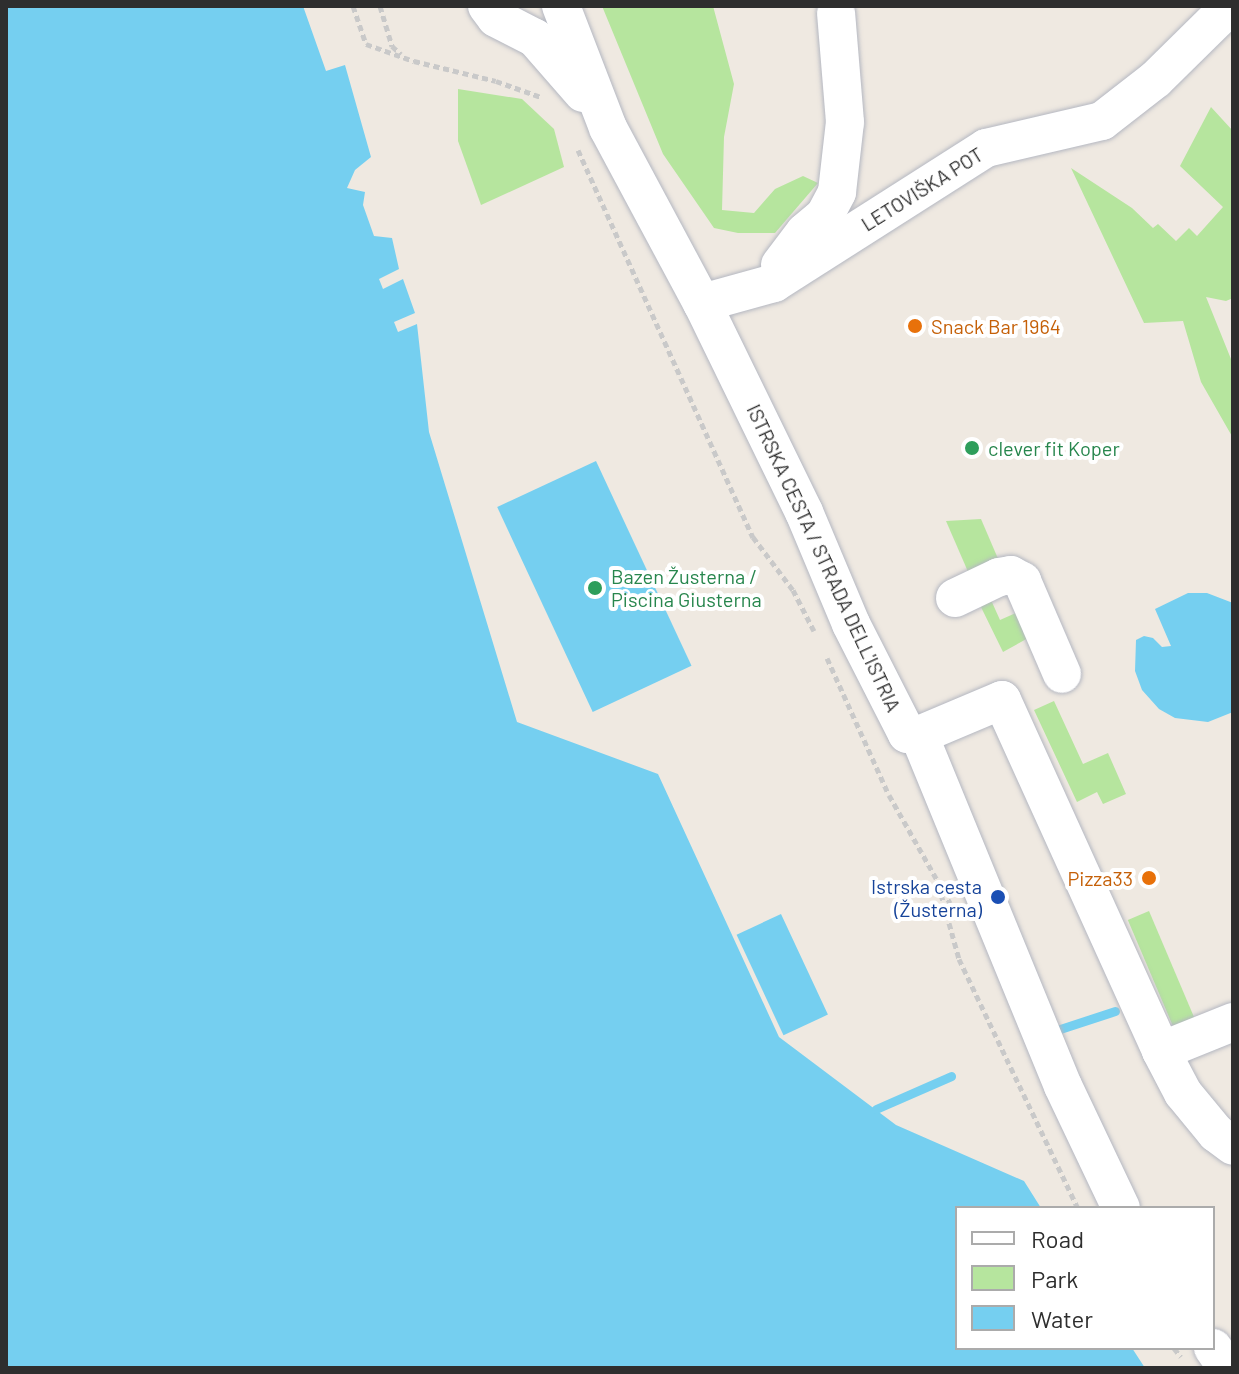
<!DOCTYPE html>
<meta charset="utf-8">
<style>
body{margin:0}
#map{position:relative;width:1239px;height:1374px;overflow:hidden;background:#efe9e1;font-family:Barlow,sans-serif}
div>[style]{position:absolute}
.green>*{inset:0;background:#b6e59e;transform-origin:0 0}
.water>*{inset:0;background:#75cff0;transform-origin:0 0}
.stream>*{height:9px;margin:-4.5px;padding:0 4.5px;transform-origin:4.5px;border-radius:4.5px;background:#75cff0}
.path>*{height:5px;margin-top:-2.5px;transform-origin:0;background:repeating-linear-gradient(90deg,#c9c9c9 0 6px,transparent 0 10px)}
.roads{filter:drop-shadow(0 0 2px #b4b7c1) drop-shadow(0 0 2px #b4b7c1)}
.minor>*{height:38px;margin:-19px;padding:0 19px;transform-origin:19px;border-radius:19px;background:#fff}
.dots>*{width:22px;height:22px;translate:-50% -50%;box-sizing:border-box;border:4px solid #fff;border-radius:50%}
span{translate:-50% -50%;white-space:nowrap;text-align:center;line-height:1.15;-webkit-text-stroke:8px #fff;paint-order:stroke}
.street-label{font-size:20px;color:#2e2e2e}
.food-label{font-size:20px;color:#c56008}
.left{translate:0 -50%;text-align:left}
.right{translate:-100% -50%;text-align:right}
.leisure-label{font-size:20px;color:#27864d}
.transit-label{font-size:20px;color:#164399}
.frame{position:absolute;inset:0;border:8px solid #2e2e2e;pointer-events:none}
.legend{position:absolute;left:955px;top:1206px;width:260px;height:144px;box-sizing:border-box;background:#fff;border:2px solid #ababab;margin:0;padding:10px 14px;list-style:none;font-size:24px;color:#2e2e2e}
.legend li{display:flex;align-items:center;gap:16px;height:40px}
.legend b{width:40px;border:2px solid #ababab}
</style>
<div id="map">
<div class="green">
<div style="clip-path:polygon(602px 6px,713px 6px,734px 84px,724px 137px,722px 210px,754px 213px,775px 189px,803px 176px,818px 183px,775px 233px,738px 233px,714px 228px,663px 154px)"></div>
<div style="clip-path:polygon(458px 89px,522px 99px,554px 129px,564px 167px,481px 205px,458px 141px)"></div>
<div style="clip-path:polygon(1211px 107px,1233px 131px,1233px 298px,1226px 301px,1206px 297px,1233px 364px,1233px 438px,1201px 382px,1183px 321px,1144px 323px,1071px 168px,1132px 208px,1153px 228px,1158px 224px,1176px 241px,1189px 228px,1197px 236px,1223px 207px,1180px 166px)"></div>
<div style="clip-path:polygon(981px 519px,999px 561px,969px 574px,946px 521px)"></div>
<div style="clip-path:polygon(991px 600px,1000px 620px,1020px 611px,1030px 637px,1003px 652px,979px 603px)"></div>
<div style="clip-path:polygon(1054px 701px,1083px 764px,1108px 753px,1126px 794px,1103px 804px,1097px 792px,1077px 802px,1034px 710px)"></div>
<div style="left:1149px;top:911px;width:119px;height:23px;rotate:67deg"></div>
</div>
<div class="water">
<div style="clip-path:polygon(6px 6px,303px 6px,326px 71px,345px 65px,371px 157px,355px 170px,347px 188px,365px 192px,363px 205px,374px 236px,392px 238px,399px 269px,379px 279px,383px 289px,403px 279px,415px 313px,394px 322px,398px 332px,417px 324px,429px 432px,517px 722px,658px 774px,779px 1037px,896px 1125px,1024px 1181px,1041px 1208px,957px 1208px,957px 1348px,1132px 1348px,1145px 1368px,6px 1368px)"></div>
<div style="left:596px;top:461px;width:226px;height:109px;rotate:65deg"></div>
<div style="clip-path:polygon(1188px 593px,1207px 593px,1233px 603px,1233px 712px,1208px 722px,1175px 718px,1159px 709px,1142px 690px,1135px 671px,1136px 640px,1144px 636px,1153px 638px,1162px 647px,1171px 646px,1155px 609px)"></div>
<div style="left:781px;top:914px;width:111px;height:49px;rotate:65deg"></div>
</div>
<div class="stream">
<div style="left:1057px;top:1030px;width:61px;rotate:-18.1deg"></div>
<div style="left:876px;top:1109px;width:82px;rotate:-23.7deg"></div>
</div>
<div class="path">
<div style="left:353px;top:6px;width:40px;rotate:71.1deg"></div>
<div style="left:366px;top:44px;width:51px;rotate:19.5deg"></div>
<div style="left:414px;top:61px;width:84px;rotate:13.7deg"></div>
<div style="left:496px;top:81px;width:48px;rotate:19.6deg"></div>
<div style="left:380px;top:6px;width:42px;rotate:73.3deg"></div>
<div style="left:392px;top:46px;width:12px;rotate:42deg"></div>
<div style="left:578px;top:150px;width:425px;rotate:65.7deg"></div>
<div style="left:753px;top:537px;width:66px;rotate:53deg"></div>
<div style="left:793px;top:590px;width:46px;rotate:62.9deg"></div>
<div style="left:827px;top:658px;width:150px;rotate:65.7deg"></div>
<div style="left:889px;top:795px;width:124px;rotate:60.5deg"></div>
<div style="left:941px;top:894px;width:67px;rotate:74.5deg"></div>
<div style="left:959px;top:959px;width:276px;rotate:64.5deg"></div>
<div style="left:1174px;top:1348px;width:11px;rotate:52deg"></div>
</div>
<div class="roads">
<div class="minor">
<div style="left:487px;top:6px;width:15px;rotate:53deg"></div>
<div style="left:496px;top:18px;width:44px;rotate:27.1deg"></div>
<div style="left:535px;top:38px;width:73px;rotate:48.9deg"></div>
<div style="left:561px;top:6px;width:131px;rotate:68.9deg"></div>
<div style="left:608px;top:128px;width:199px;rotate:61.8deg"></div>
<div style="left:702px;top:303px;width:233px;rotate:64deg"></div>
<div style="left:804px;top:512px;width:121px;rotate:67.2deg"></div>
<div style="left:851px;top:624px;width:123px;rotate:63deg"></div>
<div style="left:907px;top:734px;width:12px;rotate:5deg"></div>
<div style="left:919px;top:735px;width:90px;rotate:-22.9deg"></div>
<div style="left:1002px;top:700px;width:385px;rotate:65.6deg"></div>
<div style="left:1161px;top:1051px;width:47px;rotate:62.4deg"></div>
<div style="left:1183px;top:1093px;width:52px;rotate:50.5deg"></div>
<div style="left:1216px;top:1133px;width:21px;rotate:37deg"></div>
<div style="left:780px;top:265px;width:41px;rotate:-52.9deg"></div>
<div style="left:805px;top:232px;width:26px;rotate:-40deg"></div>
<div style="left:825px;top:215px;width:26px;rotate:-62deg"></div>
<div style="left:837px;top:192px;width:70px;rotate:-83.5deg"></div>
<div style="left:845px;top:122px;width:109px;rotate:-94.7deg"></div>
<div style="left:702px;top:303px;width:75px;rotate:-15.5deg"></div>
<div style="left:774px;top:283px;width:251px;rotate:-32.5deg"></div>
<div style="left:986px;top:148px;width:119px;rotate:-13.1deg"></div>
<div style="left:1102px;top:121px;width:68px;rotate:-37.9deg"></div>
<div style="left:1156px;top:79px;width:104px;rotate:-44.6deg"></div>
<div style="left:955px;top:598px;width:49px;rotate:-25.5deg"></div>
<div style="left:999px;top:577px;width:12px;rotate:-9deg"></div>
<div style="left:1011px;top:575px;width:13px;rotate:29deg"></div>
<div style="left:1022px;top:581px;width:101px;rotate:66.7deg"></div>
<div style="left:919px;top:735px;width:379px;rotate:67.7deg"></div>
<div style="left:1063px;top:1086px;width:135px;rotate:64.6deg"></div>
<div style="left:1161px;top:1051px;width:78px;rotate:-21.9deg"></div>
<div style="left:1213px;top:1348px;width:24px;rotate:55deg"></div>
</div>
</div>
<div class="dots">
<div style="left:915px;top:326px;background:#e8710a"></div>
<div style="left:972px;top:448px;background:#2e9e5b"></div>
<div style="left:595px;top:588px;background:#2e9e5b"></div>
<div style="left:1149px;top:878px;background:#e8710a"></div>
<div style="left:998px;top:897px;background:#1a4fb4"></div>
</div>
<div class="street-label">
<span style="left:922px;top:189px;rotate:-32deg">LETOVIŠKA POT</span>
<span style="left:824px;top:558px;rotate:65deg">ISTRSKA CESTA / STRADA DELL'ISTRIA</span>
</div>
<div class="food-label">
<span class="left" style="left:931px;top:326px">Snack Bar 1964</span>
<span class="right" style="left:1133px;top:878px">Pizza33</span>
</div>
<div class="leisure-label">
<span class="left" style="left:988px;top:448px">clever fit Koper</span>
<span class="left" style="left:611px;top:588px">Bazen Žusterna /<br>Piscina Giusterna</span>
</div>
<div class="transit-label">
<span class="right" style="left:982px;top:898px">Istrska cesta<br>(Žusterna)</span>
</div>
<div class="frame"></div>
<ul class="legend">
<li><b style="height:10px;background:#fff"></b>Road</li>
<li><b style="height:22px;background:#b6e59e"></b>Park</li>
<li><b style="height:22px;background:#75cff0"></b>Water</li>
</ul>
</div>
